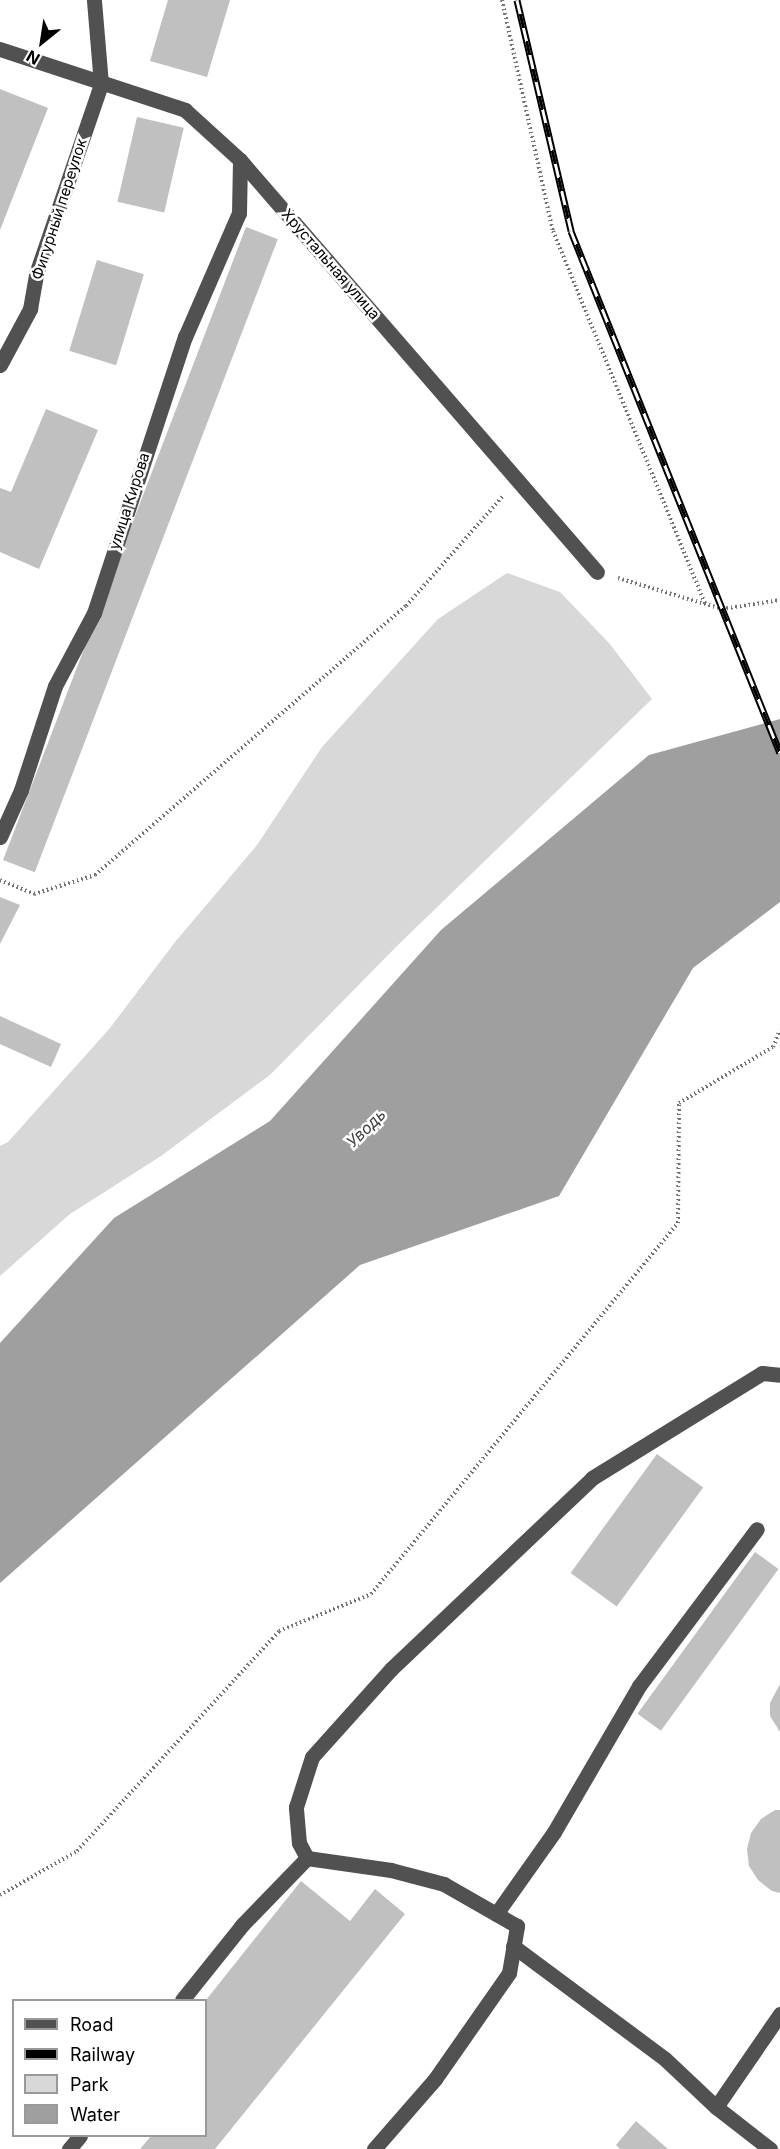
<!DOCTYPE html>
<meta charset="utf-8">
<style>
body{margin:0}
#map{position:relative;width:780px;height:2149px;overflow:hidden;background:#fff;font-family:Inter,sans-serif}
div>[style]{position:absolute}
.green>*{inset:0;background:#d8d8d8}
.water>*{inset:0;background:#9f9f9f}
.building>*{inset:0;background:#c0c0c0;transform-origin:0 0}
.path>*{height:4px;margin-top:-2px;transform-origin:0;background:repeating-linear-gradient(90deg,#737373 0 1.5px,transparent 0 4.5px)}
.minor>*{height:15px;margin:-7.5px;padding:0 7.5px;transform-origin:7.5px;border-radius:7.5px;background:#515151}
.rail>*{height:7px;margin-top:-3.5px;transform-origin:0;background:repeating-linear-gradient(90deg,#fff 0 14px,#000 0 28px);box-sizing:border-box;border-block:2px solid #000}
span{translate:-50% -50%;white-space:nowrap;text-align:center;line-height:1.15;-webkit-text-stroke:5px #fff;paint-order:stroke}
.street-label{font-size:15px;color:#000}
.water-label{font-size:16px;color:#404040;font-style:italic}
.legend{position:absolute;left:12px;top:1999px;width:195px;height:138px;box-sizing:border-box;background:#fff;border:2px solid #999;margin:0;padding:8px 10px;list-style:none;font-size:18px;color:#000}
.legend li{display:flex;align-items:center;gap:12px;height:30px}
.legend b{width:30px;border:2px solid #999}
.north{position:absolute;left:12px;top:12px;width:60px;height:60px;-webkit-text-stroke:4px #fff;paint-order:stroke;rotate:210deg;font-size:16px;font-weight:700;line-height:24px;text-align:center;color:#000}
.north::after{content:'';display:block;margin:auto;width:21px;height:27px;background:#000;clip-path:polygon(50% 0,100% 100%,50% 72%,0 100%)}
</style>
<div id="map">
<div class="green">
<div style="clip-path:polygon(507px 573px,560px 592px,609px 643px,652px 699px,398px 945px,271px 1074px,161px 1156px,70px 1214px,0 1276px,0 1146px,8px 1142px,110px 1028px,175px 942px,257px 845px,322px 747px,438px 619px)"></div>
</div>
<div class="water">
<div style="clip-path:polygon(780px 719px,780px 902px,693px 968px,559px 1196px,360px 1265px,0 1583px,0 1343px,114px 1218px,270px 1121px,441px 930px,649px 755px)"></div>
</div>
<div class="building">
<div style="clip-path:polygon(168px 0,230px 0,207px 77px,150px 61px)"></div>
<div style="clip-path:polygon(0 89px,48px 108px,0 230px)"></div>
<div style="left:137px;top:117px;width:48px;height:87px;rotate:13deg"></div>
<div style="left:246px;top:227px;width:34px;height:678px;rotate:21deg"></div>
<div style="left:97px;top:260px;width:49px;height:95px;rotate:17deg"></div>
<div style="clip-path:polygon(46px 409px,98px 430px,39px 569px,0 552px,0 488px,11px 492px)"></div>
<div style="clip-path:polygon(0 897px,20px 905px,0 944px)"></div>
<div style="clip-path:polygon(0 1016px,61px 1044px,51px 1067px,0 1044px)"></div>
<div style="left:657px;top:1454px;width:57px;height:147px;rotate:36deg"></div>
<div style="left:755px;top:1552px;width:29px;height:200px;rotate:36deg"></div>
<div style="clip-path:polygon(780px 1684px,780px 1732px,770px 1716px,770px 1703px)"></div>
<div style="clip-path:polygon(775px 1810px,780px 1810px,780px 1893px,772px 1891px,758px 1880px,749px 1866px,747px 1849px,751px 1833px,761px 1819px)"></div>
<div style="clip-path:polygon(301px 1881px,350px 1921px,375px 1889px,405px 1914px,215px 2149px,140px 2149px,151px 2136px,206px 2136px,206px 2000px)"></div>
<div style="clip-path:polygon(636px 2121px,668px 2149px,620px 2149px,616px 2145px)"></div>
</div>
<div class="path">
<div style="left:502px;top:0;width:237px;rotate:77.6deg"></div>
<div style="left:553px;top:231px;width:403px;rotate:67.8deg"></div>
<div style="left:618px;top:578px;width:109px;rotate:16.6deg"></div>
<div style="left:722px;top:609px;width:59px;rotate:-8.8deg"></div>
<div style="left:0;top:880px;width:37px;rotate:22deg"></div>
<div style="left:34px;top:894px;width:64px;rotate:-17.3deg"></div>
<div style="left:95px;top:875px;width:411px;rotate:-40.9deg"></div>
<div style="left:406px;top:606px;width:147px;rotate:-48.6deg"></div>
<div style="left:0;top:1895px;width:89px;rotate:-29.7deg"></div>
<div style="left:77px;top:1851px;width:299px;rotate:-47.4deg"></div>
<div style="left:279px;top:1631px;width:99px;rotate:-21.9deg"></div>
<div style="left:371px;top:1594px;width:482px;rotate:-50.4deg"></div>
<div style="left:678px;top:1223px;width:120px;rotate:-89.5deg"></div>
<div style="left:679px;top:1103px;width:109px;rotate:-30.8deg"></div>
<div style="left:773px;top:1047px;width:18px;rotate:-68deg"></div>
</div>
<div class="minor">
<div style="left:0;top:49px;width:195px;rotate:18.2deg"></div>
<div style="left:185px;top:110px;width:74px;rotate:42.3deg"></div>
<div style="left:240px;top:160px;width:545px;rotate:49.09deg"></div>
<div style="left:0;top:365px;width:64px;rotate:-61.8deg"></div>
<div style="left:30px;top:309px;width:36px;rotate:-80deg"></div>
<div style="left:36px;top:274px;width:201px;rotate:-71.1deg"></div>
<div style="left:101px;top:84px;width:84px;rotate:-94.8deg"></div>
<div style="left:0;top:837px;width:51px;rotate:-65.9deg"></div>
<div style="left:21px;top:790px;width:109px;rotate:-71.9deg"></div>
<div style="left:55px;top:686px;width:83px;rotate:-61.9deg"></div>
<div style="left:94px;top:613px;width:291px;rotate:-71.8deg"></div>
<div style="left:185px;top:337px;width:135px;rotate:-66.5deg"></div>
<div style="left:239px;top:213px;width:53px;rotate:-88.9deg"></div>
<div style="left:496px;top:1914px;width:100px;rotate:-54.7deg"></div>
<div style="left:554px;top:1832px;width:169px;rotate:-59.8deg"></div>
<div style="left:639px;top:1686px;width:196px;rotate:-53.1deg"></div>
<div style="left:513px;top:1946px;width:189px;rotate:36.6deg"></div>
<div style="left:665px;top:2059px;width:70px;rotate:43.3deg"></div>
<div style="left:182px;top:2000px;width:96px;rotate:-51.3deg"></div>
<div style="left:242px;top:1925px;width:93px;rotate:-45.9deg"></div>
<div style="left:69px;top:2149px;width:17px;rotate:-50deg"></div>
<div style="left:374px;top:2149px;width:93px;rotate:-48.9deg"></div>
<div style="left:435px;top:2079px;width:129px;rotate:-55.1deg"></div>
<div style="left:509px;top:1973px;width:48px;rotate:-80.3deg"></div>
<div style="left:517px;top:1926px;width:84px;rotate:-150.1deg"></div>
<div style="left:444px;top:1884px;width:55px;rotate:-165.2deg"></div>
<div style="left:391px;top:1870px;width:85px;rotate:-171.9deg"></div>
<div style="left:307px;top:1858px;width:17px;rotate:-118deg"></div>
<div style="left:299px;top:1843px;width:36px;rotate:-95deg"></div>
<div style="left:296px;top:1807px;width:52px;rotate:-72.3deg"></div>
<div style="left:312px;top:1757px;width:118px;rotate:-48.1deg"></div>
<div style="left:391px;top:1669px;width:277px;rotate:-43.5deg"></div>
<div style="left:592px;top:1478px;width:200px;rotate:-31.7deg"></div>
<div style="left:762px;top:1373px;width:18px;rotate:6deg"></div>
<div style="left:770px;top:2149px;width:68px;rotate:-142.1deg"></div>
<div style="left:716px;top:2107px;width:113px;rotate:-55.5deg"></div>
</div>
<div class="rail">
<div style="left:517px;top:0;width:237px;rotate:76.8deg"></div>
<div style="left:571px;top:231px;width:562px;rotate:68.18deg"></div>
</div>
<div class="street-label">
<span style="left:59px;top:209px;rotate:-72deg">Фигурный переулок</span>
<span style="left:331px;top:264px;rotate:49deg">Хрустальная улица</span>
<span style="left:129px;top:501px;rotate:-72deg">улица Кирова</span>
</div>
<div class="water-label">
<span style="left:366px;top:1128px;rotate:-44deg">Уводь</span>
</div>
<ul class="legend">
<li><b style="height:8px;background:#515151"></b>Road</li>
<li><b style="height:8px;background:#000"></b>Railway</li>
<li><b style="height:16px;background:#d8d8d8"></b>Park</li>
<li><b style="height:16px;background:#9f9f9f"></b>Water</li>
</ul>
<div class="north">N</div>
</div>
